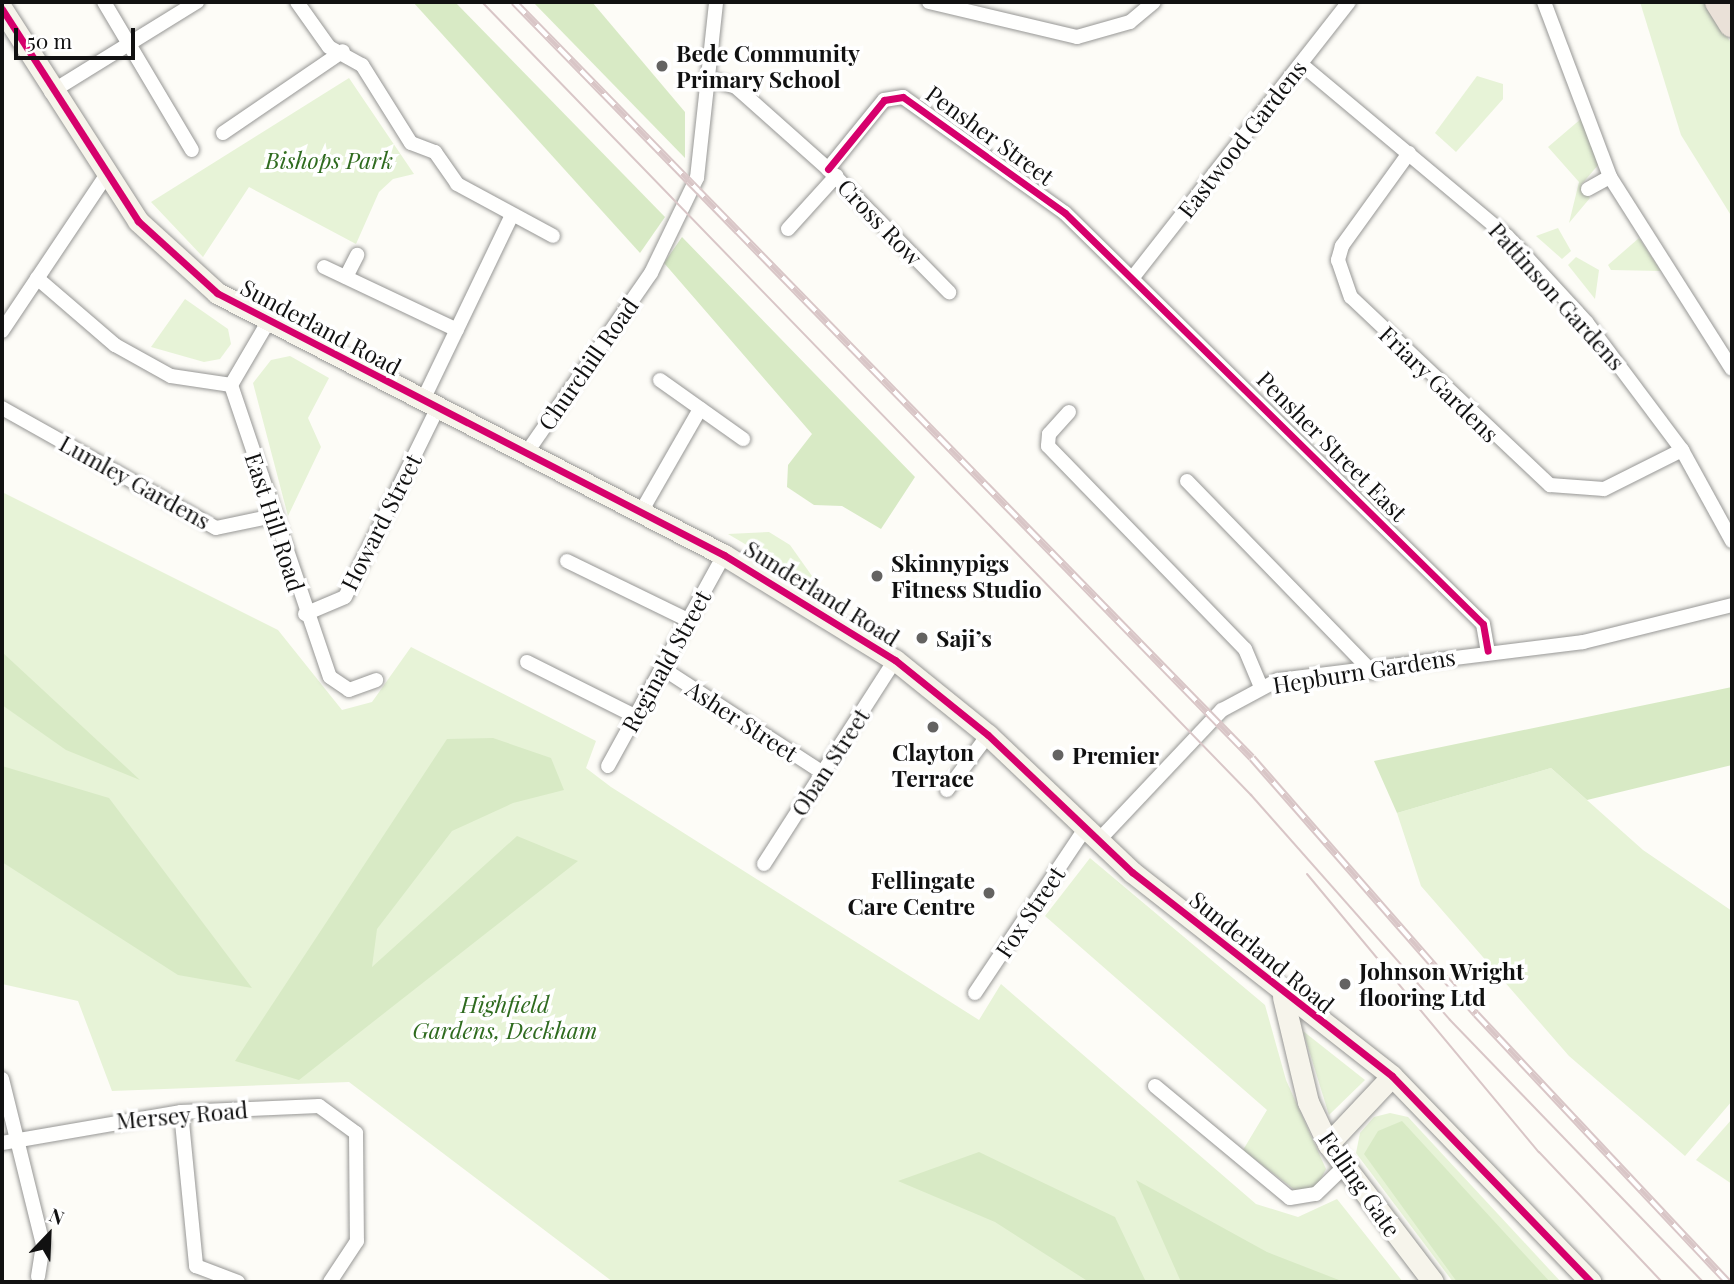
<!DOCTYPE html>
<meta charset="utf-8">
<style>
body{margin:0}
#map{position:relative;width:1734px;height:1284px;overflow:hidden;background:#fdfcf7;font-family:"Playfair Display",serif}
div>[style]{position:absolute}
.green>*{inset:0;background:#e7f3d7}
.forest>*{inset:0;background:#d8eac5}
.roads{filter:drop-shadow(0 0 2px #979795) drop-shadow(0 0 2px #979795)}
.street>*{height:14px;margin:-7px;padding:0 7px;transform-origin:7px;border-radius:7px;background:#fffffe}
.secondary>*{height:21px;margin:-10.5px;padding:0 10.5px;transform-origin:10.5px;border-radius:10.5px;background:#f6f4eb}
.highway>*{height:26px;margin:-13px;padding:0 13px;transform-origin:13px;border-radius:13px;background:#eae1d8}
.tram>*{height:2px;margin:-1px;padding:0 1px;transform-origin:1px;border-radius:1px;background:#d9c6c7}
.rail>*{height:8px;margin-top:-4px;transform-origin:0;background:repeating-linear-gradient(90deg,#fff 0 16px,#d9c6c7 0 32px);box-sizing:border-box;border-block:2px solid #d9c6c7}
.cycleway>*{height:7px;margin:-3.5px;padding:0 3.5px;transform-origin:3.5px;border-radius:3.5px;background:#d6006c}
.dots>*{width:19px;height:19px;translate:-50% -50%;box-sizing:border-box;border:4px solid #fff;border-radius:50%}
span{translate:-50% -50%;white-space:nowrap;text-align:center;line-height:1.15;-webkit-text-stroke:7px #fff;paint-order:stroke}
.poi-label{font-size:23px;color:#111;font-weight:700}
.left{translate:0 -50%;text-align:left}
.right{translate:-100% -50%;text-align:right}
.street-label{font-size:23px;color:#111}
.park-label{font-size:23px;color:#2f6b1f;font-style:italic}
.frame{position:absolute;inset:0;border:4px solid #111;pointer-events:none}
.north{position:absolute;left:14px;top:1200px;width:70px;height:70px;-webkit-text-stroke:5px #fff;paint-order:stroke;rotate:23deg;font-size:19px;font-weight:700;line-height:28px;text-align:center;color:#111}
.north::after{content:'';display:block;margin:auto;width:24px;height:32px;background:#111;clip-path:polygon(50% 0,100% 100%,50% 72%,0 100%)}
.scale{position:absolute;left:14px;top:28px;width:121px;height:32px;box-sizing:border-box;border:4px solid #111;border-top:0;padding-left:9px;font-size:21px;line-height:24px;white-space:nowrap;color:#111;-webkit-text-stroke:5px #fff;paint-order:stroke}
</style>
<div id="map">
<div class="green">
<div style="clip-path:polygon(1640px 2px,1704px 2px,1732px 44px,1732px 217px,1681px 135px)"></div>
<div style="clip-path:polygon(1477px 76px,1503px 84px,1503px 99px,1456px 152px,1435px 133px)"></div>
<div style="clip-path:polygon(349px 78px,414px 174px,393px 179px,379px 192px,356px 244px,249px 187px,203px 257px,151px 202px)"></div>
<div style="clip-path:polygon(1582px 118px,1599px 164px,1581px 185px,1590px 198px,1569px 223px,1579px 182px,1548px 147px)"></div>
<div style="clip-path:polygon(1558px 228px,1571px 251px,1562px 259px,1536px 236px)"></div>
<div style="clip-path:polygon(1639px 238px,1661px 271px,1611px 270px,1608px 265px)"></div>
<div style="clip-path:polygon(1576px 257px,1599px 270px,1595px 299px,1568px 265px)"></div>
<div style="clip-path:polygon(185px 299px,228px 329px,231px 344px,220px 359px,204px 362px,151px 347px)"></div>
<div style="clip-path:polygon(290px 356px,329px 378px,308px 418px,321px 447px,288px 516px,253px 383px,271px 360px)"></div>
<div style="clip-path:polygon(2px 492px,278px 630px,342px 710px,372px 702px,411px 647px,596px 741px,586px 768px,611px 787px,979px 1020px,1001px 984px,1256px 1204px,1298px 1217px,1337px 1199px,1403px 1282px,613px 1282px,349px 1082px,112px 1091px,78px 1001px,2px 984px)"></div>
<div style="clip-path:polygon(769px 532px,790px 545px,812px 576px,809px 582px,728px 534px)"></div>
<div style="clip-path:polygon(1551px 768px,1643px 850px,1732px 911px,1732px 1101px,1685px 1156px,1569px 1056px,1421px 886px,1397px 813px)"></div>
<div style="clip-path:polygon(1090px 858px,1265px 1005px,1286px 1080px,1326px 1169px,1316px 1188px,1300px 1194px,1243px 1150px,1267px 1110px,1045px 916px)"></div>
<div style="clip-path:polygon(1303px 1031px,1365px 1080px,1329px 1115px)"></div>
<div style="clip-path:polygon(1390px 1113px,1408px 1117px,1561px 1282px,1453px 1282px,1356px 1153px,1360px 1133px,1374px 1117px)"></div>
<div style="clip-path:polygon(1732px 1119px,1732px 1184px,1696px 1160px)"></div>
</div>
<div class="forest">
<div style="clip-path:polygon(413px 2px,455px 2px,665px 217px,640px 253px)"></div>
<div style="clip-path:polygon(533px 2px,592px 2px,685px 112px,685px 158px)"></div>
<div style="clip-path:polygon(682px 237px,915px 477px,881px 529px,842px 506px,814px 505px,787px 487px,788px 465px,812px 434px,664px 263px)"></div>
<div style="clip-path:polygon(2px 652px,140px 780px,66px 750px,2px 705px)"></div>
<div style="clip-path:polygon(1732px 687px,1732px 765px,1587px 800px,1551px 768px,1397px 813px,1374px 761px)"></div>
<div style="clip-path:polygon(493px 738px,551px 758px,564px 790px,513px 803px,452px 831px,377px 929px,372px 967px,517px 836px,578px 861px,299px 1080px,235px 1061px,447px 739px)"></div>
<div style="clip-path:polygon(2px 766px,109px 798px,252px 988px,178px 975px,2px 862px)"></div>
<div style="clip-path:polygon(1402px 1121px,1550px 1282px,1457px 1282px,1364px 1154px,1378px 1131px)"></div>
<div style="clip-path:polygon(979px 1152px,1115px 1217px,1146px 1282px,1089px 1282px,995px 1222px,898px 1181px)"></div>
<div style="clip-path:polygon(1136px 1180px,1267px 1252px,1344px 1282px,1181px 1282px)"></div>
</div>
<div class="roads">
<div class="street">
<div style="left:104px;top:2px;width:172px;rotate:59.3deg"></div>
<div style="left:297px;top:2px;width:55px;rotate:54.6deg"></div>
<div style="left:329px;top:47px;width:38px;rotate:29deg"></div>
<div style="left:362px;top:65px;width:92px;rotate:57.9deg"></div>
<div style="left:411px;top:143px;width:26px;rotate:21deg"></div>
<div style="left:435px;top:152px;width:39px;rotate:55deg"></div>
<div style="left:457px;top:184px;width:109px;rotate:28.4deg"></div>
<div style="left:929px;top:2px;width:152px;rotate:13.3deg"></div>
<div style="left:1077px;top:37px;width:55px;rotate:-15.8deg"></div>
<div style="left:1130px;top:22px;width:31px;rotate:-40deg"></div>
<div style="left:1544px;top:2px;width:187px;rotate:69.3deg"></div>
<div style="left:1610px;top:177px;width:227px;rotate:57.6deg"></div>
<div style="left:1301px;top:64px;width:268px;rotate:39.9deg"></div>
<div style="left:1507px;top:236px;width:118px;rotate:47.4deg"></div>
<div style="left:1587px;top:323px;width:159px;rotate:53.2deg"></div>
<div style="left:1682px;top:450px;width:104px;rotate:61.2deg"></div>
<div style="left:710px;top:79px;width:27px;rotate:17deg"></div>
<div style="left:736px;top:87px;width:123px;rotate:41.7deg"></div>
<div style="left:828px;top:169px;width:173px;rotate:45.5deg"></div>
<div style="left:51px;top:92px;width:172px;rotate:-31.7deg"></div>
<div style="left:223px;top:133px;width:145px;rotate:-34.3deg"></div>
<div style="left:1409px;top:153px;width:115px;rotate:125.8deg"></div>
<div style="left:1342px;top:246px;width:15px;rotate:106deg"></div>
<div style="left:1338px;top:260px;width:39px;rotate:71deg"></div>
<div style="left:1351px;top:297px;width:274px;rotate:43.4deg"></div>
<div style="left:1550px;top:485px;width:54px;rotate:4.2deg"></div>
<div style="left:1604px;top:489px;width:87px;rotate:-26.6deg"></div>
<div style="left:828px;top:169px;width:89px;rotate:-50.9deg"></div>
<div style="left:884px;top:100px;width:19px;rotate:-9deg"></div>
<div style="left:903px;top:97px;width:199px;rotate:35.6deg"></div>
<div style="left:1065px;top:213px;width:586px;rotate:44.52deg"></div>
<div style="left:1483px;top:624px;width:27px;rotate:80deg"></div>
<div style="left:1588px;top:189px;width:25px;rotate:-29deg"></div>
<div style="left:788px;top:229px;width:72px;rotate:-47.8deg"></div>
<div style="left:324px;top:267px;width:147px;rotate:25.3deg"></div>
<div style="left:1134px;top:276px;width:348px;rotate:-51.9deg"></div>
<div style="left:346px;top:277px;width:25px;rotate:-63deg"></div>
<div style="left:37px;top:278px;width:103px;rotate:40.7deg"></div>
<div style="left:115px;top:345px;width:64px;rotate:29deg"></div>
<div style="left:171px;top:376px;width:61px;rotate:8.5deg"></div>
<div style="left:268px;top:322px;width:73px;rotate:120.4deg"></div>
<div style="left:231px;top:385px;width:308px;rotate:71.3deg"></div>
<div style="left:330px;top:677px;width:23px;rotate:34deg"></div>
<div style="left:349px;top:690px;width:29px;rotate:-20deg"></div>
<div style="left:2px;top:331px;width:185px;rotate:-56.2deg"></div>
<div style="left:660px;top:380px;width:102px;rotate:35.4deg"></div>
<div style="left:422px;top:402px;width:208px;rotate:-64.3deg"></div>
<div style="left:2px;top:408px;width:245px;rotate:29.3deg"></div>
<div style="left:216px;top:528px;width:58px;rotate:-11.9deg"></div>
<div style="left:1069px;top:412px;width:30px;rotate:132deg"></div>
<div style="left:1049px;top:434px;width:12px;rotate:95deg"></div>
<div style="left:1048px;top:446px;width:283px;rotate:45.9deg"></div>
<div style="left:1245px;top:649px;width:41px;rotate:67.2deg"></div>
<div style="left:525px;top:455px;width:221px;rotate:-55.3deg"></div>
<div style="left:651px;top:273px;width:106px;rotate:-64.2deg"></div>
<div style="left:697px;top:178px;width:177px;rotate:-83.8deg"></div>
<div style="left:1187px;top:481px;width:267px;rotate:45.9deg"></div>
<div style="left:641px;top:512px;width:119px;rotate:-60.2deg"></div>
<div style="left:567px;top:561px;width:135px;rotate:26deg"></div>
<div style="left:305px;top:614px;width:43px;rotate:-23deg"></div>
<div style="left:345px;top:597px;width:209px;rotate:-63.9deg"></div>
<div style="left:527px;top:662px;width:121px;rotate:26.6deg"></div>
<div style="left:662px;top:668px;width:192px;rotate:33.1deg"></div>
<div style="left:608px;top:766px;width:241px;rotate:-61.2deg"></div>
<div style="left:947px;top:790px;width:69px;rotate:-53.3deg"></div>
<div style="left:1097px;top:842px;width:182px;rotate:-46.6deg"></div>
<div style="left:1222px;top:710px;width:64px;rotate:-28.2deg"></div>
<div style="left:1278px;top:680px;width:307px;rotate:-7.1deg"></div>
<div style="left:1583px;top:642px;width:154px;rotate:-13.9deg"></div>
<div style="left:764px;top:864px;width:242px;rotate:-57.3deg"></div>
<div style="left:975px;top:993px;width:196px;rotate:-56.2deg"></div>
<div style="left:2px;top:1079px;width:171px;rotate:76.1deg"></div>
<div style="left:43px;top:1245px;width:32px;rotate:99deg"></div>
<div style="left:1155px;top:1086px;width:175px;rotate:39.7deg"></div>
<div style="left:1290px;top:1198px;width:26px;rotate:-9deg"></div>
<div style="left:1316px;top:1194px;width:37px;rotate:-44deg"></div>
<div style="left:181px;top:1112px;width:155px;rotate:84.4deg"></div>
<div style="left:196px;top:1266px;width:45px;rotate:20.9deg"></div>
<div style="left:2px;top:1143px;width:182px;rotate:-9.8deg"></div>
<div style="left:181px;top:1112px;width:138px;rotate:-2.5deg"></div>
<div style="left:319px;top:1106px;width:46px;rotate:36.1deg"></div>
<div style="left:356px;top:1133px;width:108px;rotate:89.5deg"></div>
<div style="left:357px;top:1241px;width:49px;rotate:123.4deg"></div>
</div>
<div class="secondary">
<div style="left:2px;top:9px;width:252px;rotate:57.3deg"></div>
<div style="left:138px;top:221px;width:107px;rotate:42.3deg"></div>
<div style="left:217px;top:293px;width:571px;rotate:27.33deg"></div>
<div style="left:724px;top:555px;width:201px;rotate:31.6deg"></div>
<div style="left:895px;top:660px;width:119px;rotate:38.9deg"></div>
<div style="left:988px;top:735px;width:199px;rotate:43.6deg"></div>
<div style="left:1132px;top:872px;width:330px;rotate:38.1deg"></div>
<div style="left:1392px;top:1076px;width:286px;rotate:46deg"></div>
<div style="left:1283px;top:997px;width:108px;rotate:76.6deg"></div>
<div style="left:1308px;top:1102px;width:47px;rotate:64.5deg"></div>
<div style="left:1328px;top:1144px;width:173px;rotate:52.7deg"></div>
<div style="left:1328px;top:1144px;width:93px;rotate:-46.7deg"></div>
</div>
<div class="highway">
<div style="left:1718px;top:2px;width:26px;rotate:58deg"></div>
</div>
</div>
<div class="tram">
<div style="left:482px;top:2px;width:1105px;rotate:45.88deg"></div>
<div style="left:1251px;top:795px;width:300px;rotate:48.5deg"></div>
<div style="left:1450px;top:1020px;width:364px;rotate:46deg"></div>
<div style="left:1307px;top:874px;width:362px;rotate:50.2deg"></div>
<div style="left:1539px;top:1152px;width:179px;rotate:46.6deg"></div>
</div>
<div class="rail">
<div style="left:514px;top:2px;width:1056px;rotate:45.69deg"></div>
<div style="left:1252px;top:758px;width:340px;rotate:48.8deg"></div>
<div style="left:1476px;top:1014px;width:368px;rotate:46.8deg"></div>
</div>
<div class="cycleway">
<div style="left:2px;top:9px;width:252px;rotate:57.3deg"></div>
<div style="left:138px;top:221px;width:107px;rotate:42.3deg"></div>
<div style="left:217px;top:293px;width:571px;rotate:27.33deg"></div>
<div style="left:724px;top:555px;width:201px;rotate:31.6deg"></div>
<div style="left:895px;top:660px;width:119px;rotate:38.9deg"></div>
<div style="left:988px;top:735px;width:199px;rotate:43.6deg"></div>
<div style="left:1132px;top:872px;width:330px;rotate:38.1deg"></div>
<div style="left:1392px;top:1076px;width:286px;rotate:46deg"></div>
<div style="left:828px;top:169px;width:89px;rotate:-50.9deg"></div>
<div style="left:884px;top:100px;width:19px;rotate:-9deg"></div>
<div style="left:903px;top:97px;width:199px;rotate:35.6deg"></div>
<div style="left:1065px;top:213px;width:586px;rotate:44.52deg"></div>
<div style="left:1483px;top:624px;width:27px;rotate:80deg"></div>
</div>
<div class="dots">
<div style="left:662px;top:66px;background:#646362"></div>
<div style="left:877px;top:576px;background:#646362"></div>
<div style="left:922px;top:638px;background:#646362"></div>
<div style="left:933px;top:727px;background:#646362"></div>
<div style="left:1058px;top:755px;background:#646362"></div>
<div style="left:989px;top:893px;background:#646362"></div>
<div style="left:1345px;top:984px;background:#646362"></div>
</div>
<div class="poi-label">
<span class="left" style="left:676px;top:66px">Bede Community<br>Primary School</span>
<span class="left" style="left:891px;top:576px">Skinnypigs<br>Fitness Studio</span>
<span class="left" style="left:936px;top:638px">Saji’s</span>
<span style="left:933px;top:765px">Clayton<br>Terrace</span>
<span class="left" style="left:1072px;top:755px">Premier</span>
<span class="right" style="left:975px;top:893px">Fellingate<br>Care Centre</span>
<span class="left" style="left:1359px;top:984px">Johnson Wright<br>flooring Ltd</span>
</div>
<div class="street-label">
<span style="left:990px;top:135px;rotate:36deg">Pensher Street</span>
<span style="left:1242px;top:139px;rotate:-52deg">Eastwood Gardens</span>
<span style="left:880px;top:222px;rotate:46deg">Cross Row</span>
<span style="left:1557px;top:296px;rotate:48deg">Pattinson Gardens</span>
<span style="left:321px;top:327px;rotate:28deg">Sunderland Road</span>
<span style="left:588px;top:364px;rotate:-55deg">Churchill Road</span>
<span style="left:1439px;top:384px;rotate:44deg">Friary Gardens</span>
<span style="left:1332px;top:446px;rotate:45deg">Pensher Street East</span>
<span style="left:135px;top:482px;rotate:29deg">Lumley Gardens</span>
<span style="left:275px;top:522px;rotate:72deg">East Hill Road</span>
<span style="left:381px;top:522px;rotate:-63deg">Howard Street</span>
<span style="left:822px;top:593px;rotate:32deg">Sunderland Road</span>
<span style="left:666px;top:661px;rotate:-61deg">Reginald Street</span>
<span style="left:1364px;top:671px;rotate:-9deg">Hepburn Gardens</span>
<span style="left:742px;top:721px;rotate:33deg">Asher Street</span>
<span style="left:830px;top:762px;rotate:-57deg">Oban Street</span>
<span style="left:1030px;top:912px;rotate:-56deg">Fox Street</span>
<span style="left:1262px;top:952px;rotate:39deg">Sunderland Road</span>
<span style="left:182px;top:1115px;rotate:-5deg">Mersey Road</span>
<span style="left:1360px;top:1184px;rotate:55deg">Felling Gate</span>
</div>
<div class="park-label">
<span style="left:329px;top:160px">Bishops Park</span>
<span style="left:505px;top:1017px">Highfield<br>Gardens, Deckham</span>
</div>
<div class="frame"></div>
<div class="north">N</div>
<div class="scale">50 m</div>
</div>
